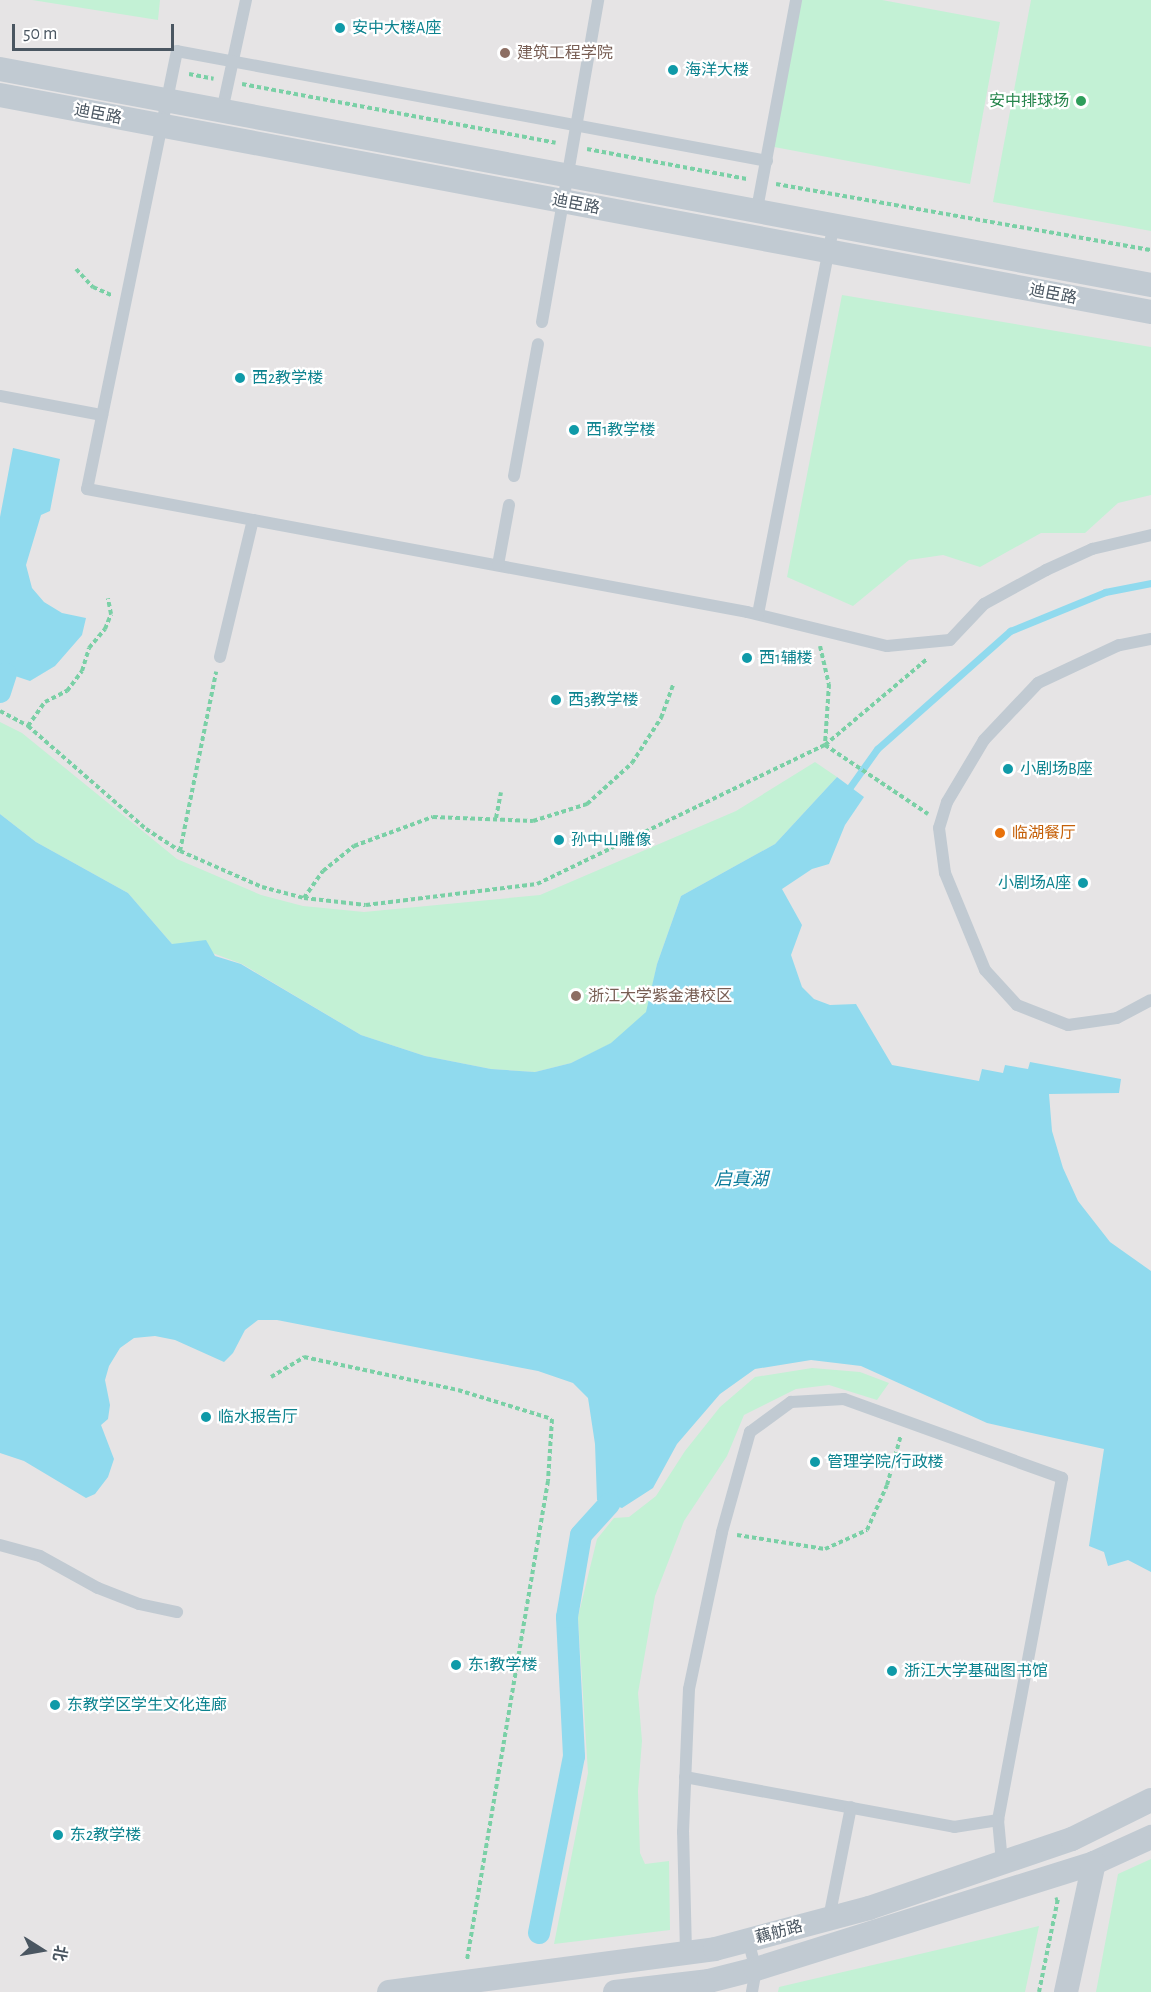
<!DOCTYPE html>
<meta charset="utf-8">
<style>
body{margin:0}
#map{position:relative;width:1151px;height:1992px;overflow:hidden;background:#f5f3f3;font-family:"Alegreya Sans","Noto Sans SC",sans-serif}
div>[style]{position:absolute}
.education>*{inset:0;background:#e6e4e5;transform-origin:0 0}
.green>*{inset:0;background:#c3f1d5}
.water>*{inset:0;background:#90daee}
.stream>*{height:7px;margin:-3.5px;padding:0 3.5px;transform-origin:3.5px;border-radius:3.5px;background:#90daee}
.canal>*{height:22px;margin:-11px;padding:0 11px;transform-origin:11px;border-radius:11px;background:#90daee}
.path>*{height:4px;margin-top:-2px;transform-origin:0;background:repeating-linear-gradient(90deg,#7ad0a6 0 4.5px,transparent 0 7.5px)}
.service>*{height:12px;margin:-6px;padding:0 6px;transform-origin:6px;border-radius:6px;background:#c1cad2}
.minor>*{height:24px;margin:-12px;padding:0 12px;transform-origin:12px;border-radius:12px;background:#c1cad2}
.dots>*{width:16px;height:16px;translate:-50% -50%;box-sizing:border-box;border:3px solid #fff;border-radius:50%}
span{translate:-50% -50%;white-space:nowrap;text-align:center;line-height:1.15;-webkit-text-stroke:4.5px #fff;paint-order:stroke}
.culture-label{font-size:16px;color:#0d838f}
.left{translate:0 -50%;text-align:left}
.right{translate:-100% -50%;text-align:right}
.education-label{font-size:16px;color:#785e54}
.leisure-label{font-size:16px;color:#27864d}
.street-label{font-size:16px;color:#4a5661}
.food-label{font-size:16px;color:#c56008}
.water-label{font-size:18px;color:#0c7c9b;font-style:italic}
.north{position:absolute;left:12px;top:1920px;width:60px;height:60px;-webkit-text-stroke:4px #fff;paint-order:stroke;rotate:101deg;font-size:16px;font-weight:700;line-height:24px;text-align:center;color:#4a5661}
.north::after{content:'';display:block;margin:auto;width:21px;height:27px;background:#4a5661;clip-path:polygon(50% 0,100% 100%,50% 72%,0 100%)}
.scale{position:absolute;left:12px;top:24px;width:162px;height:27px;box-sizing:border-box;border:3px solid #4a5661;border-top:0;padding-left:8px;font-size:18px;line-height:21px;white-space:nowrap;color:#4a5661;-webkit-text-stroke:4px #fff;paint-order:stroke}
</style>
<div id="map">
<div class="education">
<div style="left:0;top:0;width:1151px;height:1992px"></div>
</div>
<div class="green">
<div style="clip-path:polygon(32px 0,160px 0,158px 20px)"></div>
<div style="clip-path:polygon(797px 0,882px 0,1000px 22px,970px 184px,769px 146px)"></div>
<div style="clip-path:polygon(1031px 0,1151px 0,1151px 231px,993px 202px)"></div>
<div style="clip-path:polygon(842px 295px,1151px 347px,1151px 495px,1118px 503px,1085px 533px,1041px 533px,980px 567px,943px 555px,909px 560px,853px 606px,787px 577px)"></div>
<div style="clip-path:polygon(0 722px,22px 733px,177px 859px,261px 895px,303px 906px,364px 912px,540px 895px,736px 811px,815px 762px,837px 777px,775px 844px,681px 896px,657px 964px,647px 1012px,612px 1043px,571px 1063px,535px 1072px,491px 1069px,425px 1056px,361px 1035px,242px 964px,191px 945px,172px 944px,128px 893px,36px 842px,0 814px)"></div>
<div style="clip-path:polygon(812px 1368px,860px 1372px,889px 1383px,877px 1400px,829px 1385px,796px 1389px,744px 1415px,727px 1456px,684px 1521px,655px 1596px,638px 1693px,642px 1741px,638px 1791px,640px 1853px,645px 1864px,669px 1861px,670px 1930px,554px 1944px,588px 1773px,578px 1617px,597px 1539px,614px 1518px,629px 1517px,656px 1496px,685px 1451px,720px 1407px,755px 1377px)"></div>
<div style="clip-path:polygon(1151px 1859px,1151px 1992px,1096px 1992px,1118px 1874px)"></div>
<div style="clip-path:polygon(1039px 1926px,1025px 1992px,778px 1992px,779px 1987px)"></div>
</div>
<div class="water">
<div style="clip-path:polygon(13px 448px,60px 459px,50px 511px,41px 515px,26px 565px,32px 588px,44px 602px,62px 613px,86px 618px,82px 635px,55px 666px,30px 681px,0 671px,0 517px)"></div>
<div style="clip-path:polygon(837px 777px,864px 797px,845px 825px,829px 864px,812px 869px,782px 889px,802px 925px,791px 955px,802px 987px,814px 999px,830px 1005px,856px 1004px,892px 1065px,979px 1081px,982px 1069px,1003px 1073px,1005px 1065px,1028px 1069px,1030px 1062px,1121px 1079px,1119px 1093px,1049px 1094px,1052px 1131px,1063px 1168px,1078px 1201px,1110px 1242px,1151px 1271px,1151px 1572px,1128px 1560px,1108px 1566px,1104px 1552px,1089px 1546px,1104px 1449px,987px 1423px,861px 1366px,811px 1360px,755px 1369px,720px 1394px,677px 1444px,653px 1488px,622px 1508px,597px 1500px,595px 1444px,588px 1398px,573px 1383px,538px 1371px,277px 1320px,258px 1320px,245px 1330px,233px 1353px,224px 1362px,175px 1340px,155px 1336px,134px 1338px,120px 1348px,109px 1366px,105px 1380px,110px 1405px,108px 1419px,101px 1425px,114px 1459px,108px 1477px,95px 1494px,86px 1498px,24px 1461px,0 1453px,0 814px,36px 842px,128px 893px,172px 944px,206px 940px,215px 956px,241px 964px,361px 1035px,425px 1056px,491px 1069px,535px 1072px,571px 1063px,611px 1043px,646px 1012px,657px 964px,681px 896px,775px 844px)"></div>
</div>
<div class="stream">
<div style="left:850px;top:787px;width:47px;rotate:-54.6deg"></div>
<div style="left:877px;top:749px;width:178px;rotate:-41.6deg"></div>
<div style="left:1010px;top:631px;width:103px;rotate:-22.3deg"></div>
<div style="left:1105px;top:592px;width:47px;rotate:-11.1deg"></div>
</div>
<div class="canal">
<div style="left:0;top:692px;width:19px;rotate:-72deg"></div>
<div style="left:539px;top:1933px;width:180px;rotate:-78.8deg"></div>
<div style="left:574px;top:1756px;width:139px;rotate:-92.9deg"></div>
<div style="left:567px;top:1617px;width:83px;rotate:-80.3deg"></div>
<div style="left:581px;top:1535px;width:42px;rotate:-47.9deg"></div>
</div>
<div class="path">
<div style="left:189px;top:74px;width:25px;rotate:11deg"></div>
<div style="left:242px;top:84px;width:319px;rotate:10.6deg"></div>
<div style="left:587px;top:149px;width:164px;rotate:10.6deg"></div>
<div style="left:776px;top:184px;width:381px;rotate:10deg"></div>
<div style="left:76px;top:269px;width:25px;rotate:47deg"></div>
<div style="left:93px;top:287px;width:20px;rotate:24deg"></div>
<div style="left:820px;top:646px;width:39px;rotate:77deg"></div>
<div style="left:829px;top:684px;width:61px;rotate:93.8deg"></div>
<div style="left:825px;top:745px;width:124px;rotate:33.8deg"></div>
<div style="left:0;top:711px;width:32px;rotate:28deg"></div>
<div style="left:28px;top:726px;width:157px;rotate:41.1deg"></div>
<div style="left:146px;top:829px;width:40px;rotate:32.9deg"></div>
<div style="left:180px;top:851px;width:90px;rotate:23.7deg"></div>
<div style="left:262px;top:887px;width:43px;rotate:14.7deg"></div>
<div style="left:304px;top:898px;width:62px;rotate:6.4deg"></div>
<div style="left:366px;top:905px;width:172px;rotate:-7deg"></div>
<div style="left:537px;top:884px;width:320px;rotate:-25.8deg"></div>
<div style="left:825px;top:745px;width:133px;rotate:-40.1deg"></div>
<div style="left:28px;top:726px;width:29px;rotate:-55deg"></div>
<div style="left:45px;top:702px;width:25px;rotate:-27deg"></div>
<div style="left:67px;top:691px;width:25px;rotate:-53deg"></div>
<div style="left:82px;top:671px;width:24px;rotate:-73deg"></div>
<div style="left:89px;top:648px;width:25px;rotate:-50deg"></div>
<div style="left:105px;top:629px;width:16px;rotate:-68deg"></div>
<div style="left:111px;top:614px;width:16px;rotate:-101deg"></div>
<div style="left:496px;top:818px;width:26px;rotate:-79deg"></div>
<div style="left:180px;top:851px;width:183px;rotate:-78.6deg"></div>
<div style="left:304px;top:898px;width:33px;rotate:-55deg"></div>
<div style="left:323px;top:871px;width:40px;rotate:-39deg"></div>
<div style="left:354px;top:846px;width:84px;rotate:-20.2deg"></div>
<div style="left:433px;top:817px;width:100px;rotate:2.3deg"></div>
<div style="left:533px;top:821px;width:57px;rotate:-17.5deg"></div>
<div style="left:587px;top:804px;width:61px;rotate:-42.3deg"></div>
<div style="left:632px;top:763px;width:54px;rotate:-57.2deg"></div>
<div style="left:661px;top:718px;width:35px;rotate:-70deg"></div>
<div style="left:271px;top:1377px;width:39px;rotate:-31deg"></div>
<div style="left:304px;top:1357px;width:157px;rotate:12.1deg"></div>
<div style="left:458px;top:1390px;width:98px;rotate:17.1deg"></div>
<div style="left:552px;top:1419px;width:62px;rotate:93.7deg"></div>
<div style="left:548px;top:1481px;width:486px;rotate:99.6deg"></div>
<div style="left:737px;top:1535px;width:89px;rotate:9deg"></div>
<div style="left:825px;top:1549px;width:46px;rotate:-24.3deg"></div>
<div style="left:867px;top:1530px;width:49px;rotate:-66deg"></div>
<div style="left:887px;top:1485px;width:52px;rotate:-74.4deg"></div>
<div style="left:1039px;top:1992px;width:95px;rotate:-78.5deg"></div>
<div style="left:1058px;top:1899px;width:3px;rotate:162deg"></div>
</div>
<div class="service">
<div style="left:222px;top:111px;width:114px;rotate:-77.8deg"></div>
<div style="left:767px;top:161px;width:600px;rotate:-169.44deg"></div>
<div style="left:177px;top:51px;width:447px;rotate:101.6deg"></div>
<div style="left:87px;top:489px;width:671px;rotate:10.56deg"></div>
<div style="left:747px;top:612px;width:144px;rotate:13.7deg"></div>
<div style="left:887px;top:646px;width:63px;rotate:-5.4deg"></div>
<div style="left:950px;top:640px;width:50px;rotate:-46.6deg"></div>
<div style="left:984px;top:604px;width:71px;rotate:-28.7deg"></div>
<div style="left:1046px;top:570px;width:51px;rotate:-24.5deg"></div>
<div style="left:1092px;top:549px;width:61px;rotate:-13.3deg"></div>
<div style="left:757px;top:209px;width:213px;rotate:-79.4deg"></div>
<div style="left:542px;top:322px;width:327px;rotate:-80.1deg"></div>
<div style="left:0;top:396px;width:104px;rotate:10.6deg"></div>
<div style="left:514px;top:476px;width:134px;rotate:-79.7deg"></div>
<div style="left:498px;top:565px;width:61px;rotate:-79.6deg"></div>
<div style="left:758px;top:614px;width:397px;rotate:-79deg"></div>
<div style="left:1151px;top:639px;width:33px;rotate:169deg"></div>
<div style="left:1119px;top:645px;width:89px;rotate:154.9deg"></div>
<div style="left:1038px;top:683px;width:79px;rotate:133.5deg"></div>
<div style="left:984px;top:740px;width:72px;rotate:120.8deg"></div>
<div style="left:947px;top:802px;width:27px;rotate:107deg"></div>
<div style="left:939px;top:828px;width:45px;rotate:82.4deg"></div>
<div style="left:945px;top:873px;width:105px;rotate:67.6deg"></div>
<div style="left:985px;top:970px;width:47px;rotate:47.6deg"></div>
<div style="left:1017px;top:1005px;width:55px;rotate:21.4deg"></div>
<div style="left:1068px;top:1025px;width:49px;rotate:-8.1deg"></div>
<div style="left:1117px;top:1018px;width:38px;rotate:-28deg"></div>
<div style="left:220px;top:657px;width:141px;rotate:-76.5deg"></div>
<div style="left:0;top:1545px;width:41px;rotate:15.4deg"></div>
<div style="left:40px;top:1556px;width:66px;rotate:28.9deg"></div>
<div style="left:98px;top:1588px;width:44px;rotate:21.3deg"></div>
<div style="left:139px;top:1604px;width:39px;rotate:12deg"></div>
<div style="left:685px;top:1777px;width:274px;rotate:10.5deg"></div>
<div style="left:954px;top:1827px;width:45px;rotate:-9deg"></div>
<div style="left:829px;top:1918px;width:113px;rotate:-78.8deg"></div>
<div style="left:748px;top:1940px;width:30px;rotate:75deg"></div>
<div style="left:756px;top:1969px;width:23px;rotate:100deg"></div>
<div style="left:686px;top:1952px;width:120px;rotate:-91.4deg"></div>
<div style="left:683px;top:1832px;width:143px;rotate:-87.6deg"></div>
<div style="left:689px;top:1689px;width:160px;rotate:-78.1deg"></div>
<div style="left:722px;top:1532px;width:104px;rotate:-74.4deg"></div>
<div style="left:750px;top:1432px;width:51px;rotate:-36.2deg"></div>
<div style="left:791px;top:1402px;width:53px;rotate:-3.2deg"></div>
<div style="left:844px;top:1399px;width:232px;rotate:19.9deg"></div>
<div style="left:1062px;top:1478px;width:348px;rotate:100.6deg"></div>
<div style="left:998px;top:1820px;width:42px;rotate:84.6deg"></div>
</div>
<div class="minor">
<div style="left:0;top:69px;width:1171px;rotate:10.63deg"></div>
<div style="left:0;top:95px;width:1171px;rotate:10.68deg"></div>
<div style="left:389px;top:1992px;width:329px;rotate:-7.5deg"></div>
<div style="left:715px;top:1949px;width:159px;rotate:-14.9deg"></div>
<div style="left:869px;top:1908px;width:214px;rotate:-18.8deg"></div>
<div style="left:1072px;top:1839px;width:88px;rotate:-26.3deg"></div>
<div style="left:615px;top:1992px;width:95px;rotate:-6.7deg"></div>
<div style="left:709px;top:1981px;width:49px;rotate:-14.3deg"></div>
<div style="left:756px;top:1969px;width:354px;rotate:-17.4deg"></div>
<div style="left:1094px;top:1863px;width:63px;rotate:-24.5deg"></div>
<div style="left:1066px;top:1992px;width:132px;rotate:-77.8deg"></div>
</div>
<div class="dots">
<div style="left:340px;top:28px;background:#0f9aa8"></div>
<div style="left:505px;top:53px;background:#8d6e63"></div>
<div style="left:673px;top:70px;background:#0f9aa8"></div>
<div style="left:1081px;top:101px;background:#2e9e5b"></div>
<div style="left:240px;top:378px;background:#0f9aa8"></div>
<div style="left:574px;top:430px;background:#0f9aa8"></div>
<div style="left:747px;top:658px;background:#0f9aa8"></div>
<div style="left:556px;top:700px;background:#0f9aa8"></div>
<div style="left:1008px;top:769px;background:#0f9aa8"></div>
<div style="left:1000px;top:833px;background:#e8710a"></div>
<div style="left:559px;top:840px;background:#0f9aa8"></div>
<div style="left:1083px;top:883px;background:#0f9aa8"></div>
<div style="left:576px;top:996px;background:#8d6e63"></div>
<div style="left:206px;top:1417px;background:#0f9aa8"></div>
<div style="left:815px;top:1462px;background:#0f9aa8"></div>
<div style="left:456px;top:1665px;background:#0f9aa8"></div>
<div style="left:892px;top:1671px;background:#0f9aa8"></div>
<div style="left:55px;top:1705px;background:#0f9aa8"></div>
<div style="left:58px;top:1835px;background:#0f9aa8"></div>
</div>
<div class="culture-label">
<span class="left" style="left:352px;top:28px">安中大楼A座</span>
<span class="left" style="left:685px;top:70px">海洋大楼</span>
<span class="left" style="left:252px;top:378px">西2教学楼</span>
<span class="left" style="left:586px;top:430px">西1教学楼</span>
<span class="left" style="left:759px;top:658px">西1辅楼</span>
<span class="left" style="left:568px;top:700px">西3教学楼</span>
<span class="left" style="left:1020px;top:769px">小剧场B座</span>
<span class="left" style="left:571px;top:840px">孙中山雕像</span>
<span class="right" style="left:1071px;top:883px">小剧场A座</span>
<span class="left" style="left:218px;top:1417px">临水报告厅</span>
<span class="left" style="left:827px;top:1462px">管理学院/行政楼</span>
<span class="left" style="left:468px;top:1665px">东1教学楼</span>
<span class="left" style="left:904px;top:1671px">浙江大学基础图书馆</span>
<span class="left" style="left:67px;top:1705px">东教学区学生文化连廊</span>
<span class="left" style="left:70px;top:1835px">东2教学楼</span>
</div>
<div class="education-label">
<span class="left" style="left:517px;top:53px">建筑工程学院</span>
<span class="left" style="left:588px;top:996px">浙江大学紫金港校区</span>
</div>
<div class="leisure-label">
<span class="right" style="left:1069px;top:101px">安中排球场</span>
</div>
<div class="street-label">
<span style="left:98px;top:114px;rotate:11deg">迪臣路</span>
<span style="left:576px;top:204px;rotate:11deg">迪臣路</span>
<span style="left:1053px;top:294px;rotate:11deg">迪臣路</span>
<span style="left:779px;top:1932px;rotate:-15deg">藕舫路</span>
</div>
<div class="food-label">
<span class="left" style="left:1012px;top:833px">临湖餐厅</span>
</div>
<div class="water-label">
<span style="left:741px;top:1180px">启真湖</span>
</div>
<div class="north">北</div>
<div class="scale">50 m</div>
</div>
